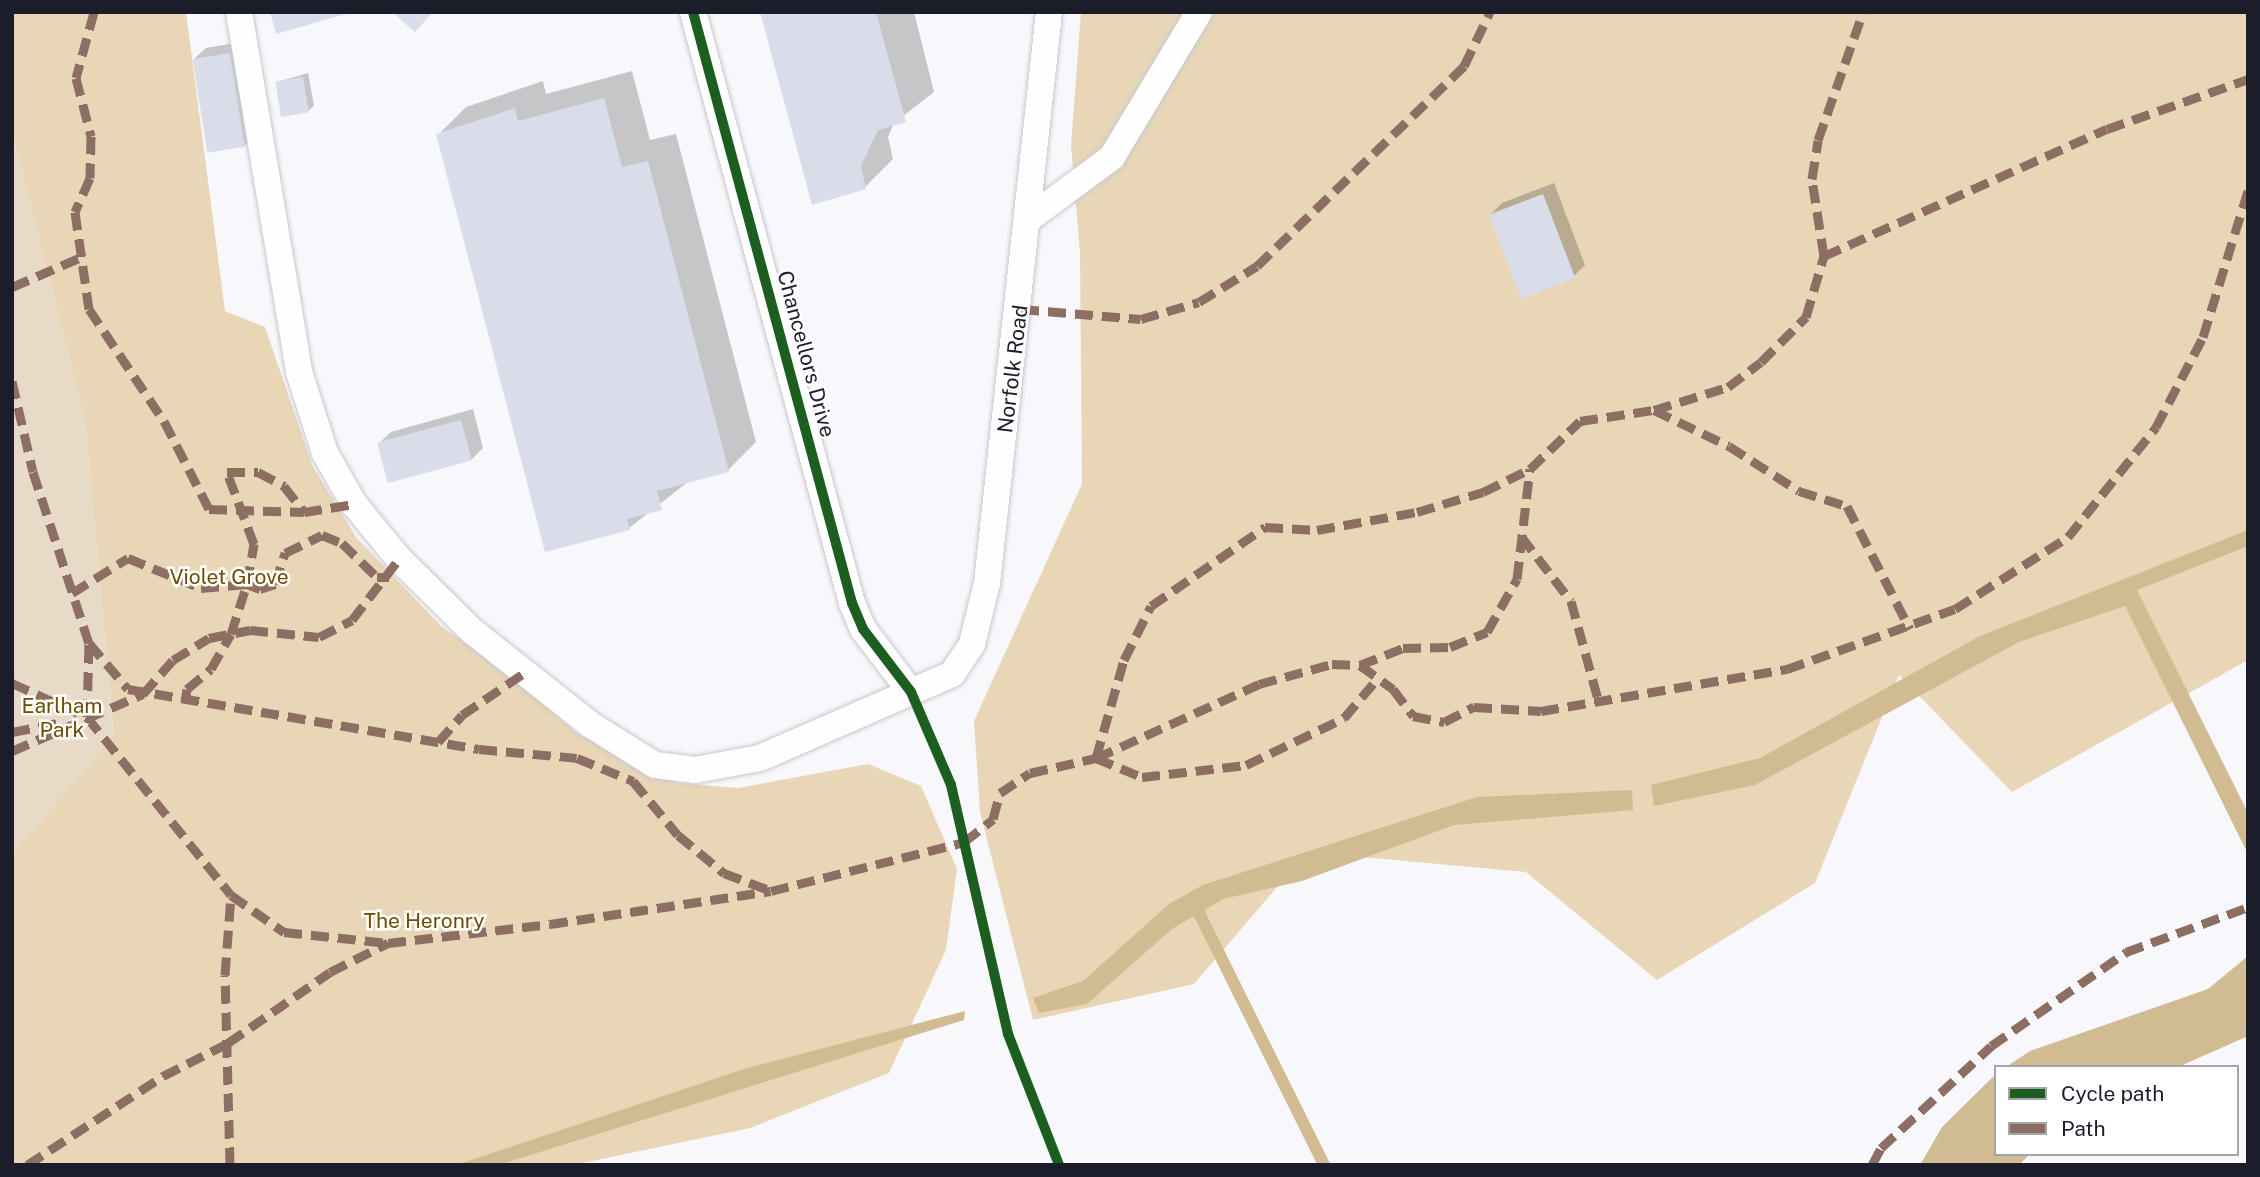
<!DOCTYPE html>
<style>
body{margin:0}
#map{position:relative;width:2260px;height:1177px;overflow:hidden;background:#f8f8fc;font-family:"Public Sans",sans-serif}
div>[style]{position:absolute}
.green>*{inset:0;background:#e7dbc7}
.forest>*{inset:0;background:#e8d6b7}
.water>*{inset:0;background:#d1bb93}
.shadow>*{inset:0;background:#0003}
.stream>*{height:12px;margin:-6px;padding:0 6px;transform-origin:6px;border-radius:6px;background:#d1bb93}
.building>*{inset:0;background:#d9dce9;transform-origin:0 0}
.roads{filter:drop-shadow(0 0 2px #c7c8d0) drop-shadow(0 0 2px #c7c8d0)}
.lane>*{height:26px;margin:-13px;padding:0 13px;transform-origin:13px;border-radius:13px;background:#fefeff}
.quiet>*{height:9px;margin-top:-4.5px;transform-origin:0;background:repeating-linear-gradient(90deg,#8d6e63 0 18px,transparent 0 27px)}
.cycleway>*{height:10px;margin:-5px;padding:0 5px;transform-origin:5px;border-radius:5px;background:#1b5e20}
span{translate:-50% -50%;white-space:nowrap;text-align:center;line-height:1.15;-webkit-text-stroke:5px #fff;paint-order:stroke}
.street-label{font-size:21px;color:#1b1d2a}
.park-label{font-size:21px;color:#6d4e00}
.frame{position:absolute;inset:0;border:14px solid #1b1d2a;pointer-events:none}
.legend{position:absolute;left:1994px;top:1065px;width:245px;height:91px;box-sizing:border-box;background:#fff;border:2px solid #a4a5aa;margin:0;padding:9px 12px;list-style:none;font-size:21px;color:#1b1d2a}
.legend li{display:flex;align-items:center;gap:14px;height:35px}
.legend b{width:35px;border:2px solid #a4a5aa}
</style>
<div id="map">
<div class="green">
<div style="clip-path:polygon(12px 132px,85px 422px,114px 735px,12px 854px)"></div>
</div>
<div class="forest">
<div style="clip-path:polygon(12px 12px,186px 12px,225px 311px,265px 327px,313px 467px,356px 537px,442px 627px,491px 659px,578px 734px,678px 783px,738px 788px,868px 764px,921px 786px,957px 869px,946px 950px,889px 1073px,750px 1128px,573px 1165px,12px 1165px,12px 854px,114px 735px,85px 422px,12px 132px)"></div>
<div style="clip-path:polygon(1081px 12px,2248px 12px,2248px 660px,2012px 792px,1899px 675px,1815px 883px,1657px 980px,1526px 872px,1307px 852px,1194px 984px,1033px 1020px,980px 812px,974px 721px,1082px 484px,1080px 253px,1071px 145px)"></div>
</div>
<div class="water">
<div style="clip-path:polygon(2248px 530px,2248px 546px,2137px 590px,2248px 813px,2248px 854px,2125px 606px,2019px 642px,1755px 785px,1654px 806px,1651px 785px,1760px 758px,1980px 636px)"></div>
<div style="clip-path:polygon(1632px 790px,1633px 810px,1454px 825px,1302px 881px,1223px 899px,1172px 929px,1087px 1004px,1039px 1013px,1033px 998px,1083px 981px,1169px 904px,1203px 885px,1477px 797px)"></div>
<div style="clip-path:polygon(2248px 956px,2248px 1036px,2178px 1067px,2006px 1067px,2030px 1051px,2208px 989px)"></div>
<div style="clip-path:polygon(965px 1011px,964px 1020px,498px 1165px,456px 1165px,744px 1069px)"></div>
<div style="clip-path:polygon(1996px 1074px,1996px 1154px,2030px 1154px,2019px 1165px,1920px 1165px,1942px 1127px)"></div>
</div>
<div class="shadow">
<div style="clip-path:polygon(763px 12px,914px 12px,934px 92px,894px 123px,888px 137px,893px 159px,865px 187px)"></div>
<div style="clip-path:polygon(241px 42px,256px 134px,244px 146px,194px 59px,206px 48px)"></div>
<div style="clip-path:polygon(632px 71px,650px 140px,676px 134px,756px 442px,728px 470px,689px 481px,629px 528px,438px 135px,466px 107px,543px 81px,546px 94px)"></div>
<div style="clip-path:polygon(308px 73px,314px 106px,308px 111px,277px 82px)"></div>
<div style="clip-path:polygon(1554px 183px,1585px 265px,1574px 276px,1491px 214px,1502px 203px)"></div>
<div style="clip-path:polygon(473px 409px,483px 448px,472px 459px,379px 443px,391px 432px)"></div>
</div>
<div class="stream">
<div style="left:1198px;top:911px;width:284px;rotate:63.6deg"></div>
</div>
<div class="building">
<div style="clip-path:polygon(270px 12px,349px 12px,349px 13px,276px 34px)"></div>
<div style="clip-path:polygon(392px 12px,433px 12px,415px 32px)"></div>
<div style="clip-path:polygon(760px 12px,876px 12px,906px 122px,878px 130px,861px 166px,866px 189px,812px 205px)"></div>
<div style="left:230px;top:53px;width:95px;height:38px;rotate:81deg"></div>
<div style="left:303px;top:77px;width:36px;height:28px;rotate:81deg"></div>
<div style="clip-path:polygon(604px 98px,622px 167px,648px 161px,729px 472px,657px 491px,662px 510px,627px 519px,630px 530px,545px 552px,436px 134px,515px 108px,518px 121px)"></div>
<div style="left:1543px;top:194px;width:90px;height:58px;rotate:69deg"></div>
<div style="left:461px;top:420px;width:42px;height:87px;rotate:75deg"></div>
</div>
<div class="roads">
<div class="lane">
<div style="left:239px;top:12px;width:365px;rotate:80.5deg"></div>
<div style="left:299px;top:372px;width:85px;rotate:72.2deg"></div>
<div style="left:325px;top:453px;width:59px;rotate:60.4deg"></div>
<div style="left:354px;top:504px;width:71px;rotate:50.7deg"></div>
<div style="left:399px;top:559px;width:103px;rotate:44.6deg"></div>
<div style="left:472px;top:631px;width:152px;rotate:38.3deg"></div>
<div style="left:591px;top:725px;width:75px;rotate:32deg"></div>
<div style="left:655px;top:765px;width:40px;rotate:7.1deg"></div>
<div style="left:695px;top:770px;width:66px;rotate:-10.5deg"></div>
<div style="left:760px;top:758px;width:210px;rotate:-23.6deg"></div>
<div style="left:952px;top:674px;width:36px;rotate:-56deg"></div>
<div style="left:972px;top:644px;width:63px;rotate:-76.2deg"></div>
<div style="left:987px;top:583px;width:574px;rotate:-83.8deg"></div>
<div style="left:693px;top:12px;width:612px;rotate:74.94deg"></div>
<div style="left:852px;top:603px;width:28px;rotate:67deg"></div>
<div style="left:863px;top:629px;width:79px;rotate:52.7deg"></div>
<div style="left:1027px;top:220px;width:106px;rotate:-36.5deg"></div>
<div style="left:1112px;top:157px;width:169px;rotate:-59deg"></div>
</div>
</div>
<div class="quiet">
<div style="left:94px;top:12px;width:68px;rotate:105.3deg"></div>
<div style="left:76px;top:78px;width:60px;rotate:75.5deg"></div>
<div style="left:91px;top:136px;width:42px;rotate:91.4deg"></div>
<div style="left:90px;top:178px;width:37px;rotate:114deg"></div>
<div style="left:75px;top:212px;width:98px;rotate:81.8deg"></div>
<div style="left:89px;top:309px;width:135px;rotate:56.2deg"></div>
<div style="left:164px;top:421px;width:99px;rotate:62.9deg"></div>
<div style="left:209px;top:509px;width:95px;rotate:1.8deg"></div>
<div style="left:304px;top:512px;width:51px;rotate:-9.1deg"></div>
<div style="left:1824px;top:256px;width:310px;rotate:-24.2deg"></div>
<div style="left:2107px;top:129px;width:150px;rotate:-19.5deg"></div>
<div style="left:12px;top:287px;width:81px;rotate:-23.4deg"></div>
<div style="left:1021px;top:309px;width:120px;rotate:4.8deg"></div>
<div style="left:1141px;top:319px;width:60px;rotate:-16.3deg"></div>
<div style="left:1199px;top:302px;width:68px;rotate:-31.8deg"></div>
<div style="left:1257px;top:266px;width:288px;rotate:-44deg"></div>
<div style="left:1464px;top:66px;width:60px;rotate:-64.3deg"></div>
<div style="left:12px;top:381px;width:93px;rotate:77deg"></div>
<div style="left:33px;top:472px;width:180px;rotate:71.9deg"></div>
<div style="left:89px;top:643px;width:60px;rotate:49.7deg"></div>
<div style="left:128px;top:689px;width:356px;rotate:9.7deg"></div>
<div style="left:479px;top:749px;width:98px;rotate:5.2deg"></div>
<div style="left:577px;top:758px;width:61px;rotate:22.3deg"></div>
<div style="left:633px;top:781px;width:70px;rotate:50.2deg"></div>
<div style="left:678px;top:835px;width:60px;rotate:39.6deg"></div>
<div style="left:724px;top:873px;width:48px;rotate:20.7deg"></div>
<div style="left:1654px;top:410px;width:83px;rotate:25.6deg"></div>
<div style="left:1729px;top:446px;width:83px;rotate:32.7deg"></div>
<div style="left:1799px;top:491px;width:50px;rotate:17.4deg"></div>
<div style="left:1847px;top:506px;width:138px;rotate:62.9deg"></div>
<div style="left:1521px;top:536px;width:82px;rotate:52.4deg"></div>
<div style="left:1571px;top:601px;width:106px;rotate:74.6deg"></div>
<div style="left:72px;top:593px;width:66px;rotate:-32deg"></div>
<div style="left:128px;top:558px;width:79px;rotate:22.3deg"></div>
<div style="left:201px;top:588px;width:46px;rotate:-5deg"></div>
<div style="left:247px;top:584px;width:14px;rotate:21deg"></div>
<div style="left:260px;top:589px;width:16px;rotate:-18deg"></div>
<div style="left:275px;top:584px;width:33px;rotate:-72deg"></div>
<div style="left:285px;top:553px;width:41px;rotate:-25.9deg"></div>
<div style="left:322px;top:535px;width:22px;rotate:22deg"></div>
<div style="left:342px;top:543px;width:49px;rotate:44.2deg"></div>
<div style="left:377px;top:577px;width:12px"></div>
<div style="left:1360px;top:665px;width:41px;rotate:36deg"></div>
<div style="left:1393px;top:689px;width:34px;rotate:53deg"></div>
<div style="left:1413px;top:716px;width:32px;rotate:11deg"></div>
<div style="left:1444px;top:722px;width:34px;rotate:-27deg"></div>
<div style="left:1474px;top:707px;width:67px;rotate:3.4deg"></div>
<div style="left:1541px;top:711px;width:250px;rotate:-9.7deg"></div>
<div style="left:1787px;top:669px;width:178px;rotate:-19.7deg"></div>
<div style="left:1955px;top:609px;width:134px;rotate:-32.5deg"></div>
<div style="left:2068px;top:537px;width:141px;rotate:-51.3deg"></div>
<div style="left:2156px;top:427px;width:102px;rotate:-62.4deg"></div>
<div style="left:2203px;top:337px;width:153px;rotate:-72.9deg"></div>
<div style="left:12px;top:683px;width:82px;rotate:24.4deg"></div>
<div style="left:87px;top:717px;width:229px;rotate:51deg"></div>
<div style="left:231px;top:895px;width:65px;rotate:34.9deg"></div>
<div style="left:284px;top:932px;width:105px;rotate:6deg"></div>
<div style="left:388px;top:943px;width:163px;rotate:-6.7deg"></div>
<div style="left:550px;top:924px;width:223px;rotate:-8.5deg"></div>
<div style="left:771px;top:891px;width:199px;rotate:-14.2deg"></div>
<div style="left:964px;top:842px;width:37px;rotate:-38deg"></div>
<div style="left:993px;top:819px;width:27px;rotate:-75deg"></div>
<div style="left:1000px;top:793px;width:36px;rotate:-34deg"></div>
<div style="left:1030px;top:773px;width:68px;rotate:-12.8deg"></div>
<div style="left:1096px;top:758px;width:179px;rotate:-24.4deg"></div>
<div style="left:1259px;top:684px;width:76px;rotate:-15.3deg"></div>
<div style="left:1332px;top:664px;width:28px;rotate:2deg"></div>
<div style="left:1360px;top:665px;width:46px;rotate:-21.6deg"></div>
<div style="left:1403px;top:648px;width:47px;rotate:-1.2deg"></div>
<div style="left:1450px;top:647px;width:40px;rotate:-22deg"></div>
<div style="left:1487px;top:632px;width:61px;rotate:-60.5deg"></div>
<div style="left:1517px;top:579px;width:111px;rotate:-83.3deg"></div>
<div style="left:185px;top:703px;width:14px;rotate:-82deg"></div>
<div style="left:187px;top:689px;width:31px;rotate:-40deg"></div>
<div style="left:211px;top:669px;width:40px;rotate:-60.3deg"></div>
<div style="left:231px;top:634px;width:52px;rotate:-72.3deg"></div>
<div style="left:247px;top:584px;width:41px;rotate:-80.1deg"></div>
<div style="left:254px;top:544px;width:77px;rotate:-110.6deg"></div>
<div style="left:227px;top:472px;width:31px"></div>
<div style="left:258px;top:472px;width:30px;rotate:28deg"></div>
<div style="left:284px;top:486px;width:33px;rotate:52deg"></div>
<div style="left:87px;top:717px;width:74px;rotate:-88.5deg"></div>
<div style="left:12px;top:732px;width:52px;rotate:-11.1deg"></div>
<div style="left:438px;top:742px;width:36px;rotate:-48deg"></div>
<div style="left:462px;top:715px;width:78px;rotate:-34.1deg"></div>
<div style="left:12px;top:751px;width:143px;rotate:-23.5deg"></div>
<div style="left:143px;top:694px;width:45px;rotate:-48.6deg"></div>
<div style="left:173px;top:660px;width:42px;rotate:-31.4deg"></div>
<div style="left:209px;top:638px;width:42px;rotate:-11deg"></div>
<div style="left:250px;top:630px;width:69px;rotate:5.8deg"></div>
<div style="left:319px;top:637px;width:37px;rotate:-27deg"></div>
<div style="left:352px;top:620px;width:77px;rotate:-52.4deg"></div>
<div style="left:1096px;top:758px;width:102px;rotate:-74.1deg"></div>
<div style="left:1124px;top:660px;width:60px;rotate:-63.4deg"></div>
<div style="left:1151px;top:606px;width:139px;rotate:-34.7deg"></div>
<div style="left:1265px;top:527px;width:52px;rotate:3.3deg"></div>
<div style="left:1317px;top:530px;width:102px;rotate:-10.2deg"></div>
<div style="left:1417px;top:512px;width:69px;rotate:-16.9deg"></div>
<div style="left:1483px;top:492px;width:52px;rotate:-26.1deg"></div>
<div style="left:1530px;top:469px;width:69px;rotate:-43.8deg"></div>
<div style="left:1580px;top:421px;width:75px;rotate:-8.5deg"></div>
<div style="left:1654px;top:410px;width:77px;rotate:-17.3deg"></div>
<div style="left:1728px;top:387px;width:41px;rotate:-37.1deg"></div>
<div style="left:1761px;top:362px;width:64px;rotate:-45deg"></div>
<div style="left:1806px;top:317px;width:64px;rotate:-73.6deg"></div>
<div style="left:1824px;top:256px;width:78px;rotate:-98.9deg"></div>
<div style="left:1812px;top:179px;width:39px;rotate:-81deg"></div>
<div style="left:1818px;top:140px;width:136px;rotate:-70.6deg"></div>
<div style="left:1096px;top:758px;width:50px;rotate:22.4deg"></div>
<div style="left:1142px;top:777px;width:105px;rotate:-6.6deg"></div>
<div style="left:1246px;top:765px;width:109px;rotate:-25.6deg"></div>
<div style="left:1344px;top:718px;width:52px;rotate:-49.6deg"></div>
<div style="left:27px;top:1165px;width:163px;rotate:-33.2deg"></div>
<div style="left:163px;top:1076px;width:73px;rotate:-26.9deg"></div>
<div style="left:228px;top:1043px;width:124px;rotate:-34.8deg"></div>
<div style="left:330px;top:972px;width:65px;rotate:-26.6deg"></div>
<div style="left:230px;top:1165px;width:190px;rotate:-91.5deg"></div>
<div style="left:225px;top:975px;width:80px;rotate:-85.7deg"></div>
<div style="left:1872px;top:1165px;width:19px;rotate:-62deg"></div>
<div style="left:1881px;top:1148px;width:150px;rotate:-42.8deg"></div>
<div style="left:1991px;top:1046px;width:165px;rotate:-34.8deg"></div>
<div style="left:2126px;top:952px;width:130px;rotate:-20.2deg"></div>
</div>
<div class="cycleway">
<div style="left:693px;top:12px;width:612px;rotate:74.94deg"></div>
<div style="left:852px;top:603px;width:28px;rotate:67deg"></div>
<div style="left:863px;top:629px;width:79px;rotate:52.7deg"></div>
<div style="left:911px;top:692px;width:101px;rotate:66.7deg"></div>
<div style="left:951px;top:785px;width:255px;rotate:77.1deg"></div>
<div style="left:1008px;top:1034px;width:141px;rotate:68.7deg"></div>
</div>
<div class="street-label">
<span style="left:806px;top:354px;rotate:75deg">Chancellors Drive</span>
<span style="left:1013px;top:369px;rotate:-83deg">Norfolk Road</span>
</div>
<div class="park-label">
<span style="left:229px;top:577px">Violet Grove</span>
<span style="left:62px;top:718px">Earlham<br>Park</span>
<span style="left:424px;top:921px">The Heronry</span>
</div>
<div class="frame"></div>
<ul class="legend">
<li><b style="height:9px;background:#1b5e20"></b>Cycle path</li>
<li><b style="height:9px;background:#8d6e63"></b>Path</li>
</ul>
</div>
